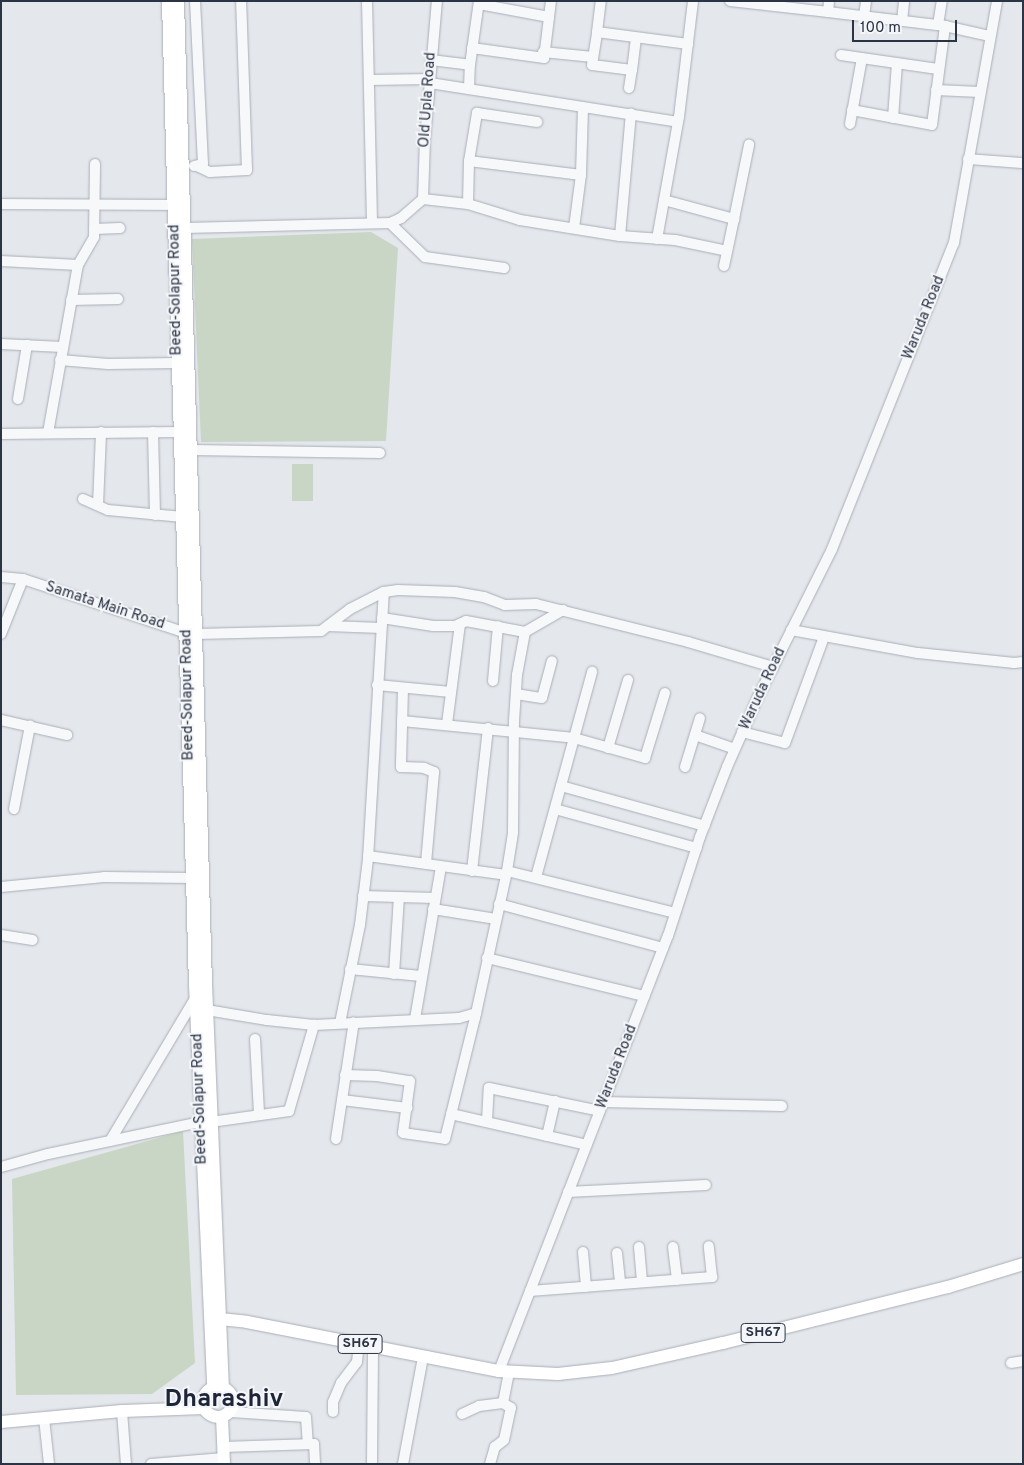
<!DOCTYPE html>
<style>
body{margin:0}
#map{position:relative;width:1024px;height:1465px;overflow:hidden;background:#e4e7ec;font-family:Overpass,sans-serif}
div>[style]{position:absolute}
.green>*{inset:0;background:#c9d6c5;transform-origin:0 0}
.roads{filter:drop-shadow(0 0 1px #a9aeb7) drop-shadow(0 0 1px #a9aeb7)}
.minor>*{height:10px;margin:-5px;padding:0 5px;transform-origin:5px;border-radius:5px;background:#f7f8fa}
.major>*{height:12px;margin:-6px;padding:0 6px;transform-origin:6px;border-radius:6px;background:#fff}
.major>.ring{margin:-6px;padding:0;box-sizing:content-box;background:none;border:12px solid #fff;border-radius:50%}
span{translate:-50% -50%;white-space:nowrap;text-align:center;line-height:1.15;-webkit-text-stroke:4px #f4f6f9;paint-order:stroke}
.shield-label span{padding:1px 4px;background:#f4f6f9;border:1px solid;border-radius:4px;-webkit-text-stroke-width:0}
.shield-label{font-size:14px;color:#2b3445;font-weight:700}
.street-label{font-size:15px;color:#2b3445}
.town-label{font-size:25px;color:#1d2536;font-weight:700}
.frame{position:absolute;inset:0;border:2px solid #2b3445;pointer-events:none}
.scale{position:absolute;left:852px;top:20px;width:105px;height:22px;box-sizing:border-box;border:2px solid #2b3445;border-top:0;padding-left:6px;font-size:15px;line-height:18px;white-space:nowrap;color:#2b3445;-webkit-text-stroke:4px #f4f6f9;paint-order:stroke}
</style>
<div id="map">
<div class="green">
<div style="clip-path:polygon(371px 232px,398px 248px,386px 441px,201px 442px,192px 239px)"></div>
<div style="left:292px;top:464px;width:21px;height:37px"></div>
<div style="clip-path:polygon(183px 1131px,195px 1363px,152px 1394px,16px 1395px,12px 1179px)"></div>
</div>
<div class="roads">
<div class="minor">
<div style="left:367px;top:1px;width:222px;rotate:88.7deg"></div>
<div style="left:730px;top:1px;width:99px;rotate:6.4deg"></div>
<div style="left:829px;top:1px;width:11px;rotate:95deg"></div>
<div style="left:828px;top:12px;width:118px;rotate:6.8deg"></div>
<div style="left:945px;top:26px;width:45px;rotate:12.8deg"></div>
<div style="left:864px;top:16px;width:15px;rotate:-82deg"></div>
<div style="left:549px;top:17px;width:16px;rotate:-83deg"></div>
<div style="left:902px;top:21px;width:20px;rotate:-84deg"></div>
<div style="left:938px;top:25px;width:24px;rotate:-81deg"></div>
<div style="left:597px;top:32px;width:31px;rotate:-83deg"></div>
<div style="left:636px;top:38px;width:32px;rotate:97deg"></div>
<div style="left:632px;top:70px;width:40px;rotate:-172.9deg"></div>
<div style="left:592px;top:65px;width:33px;rotate:-81deg"></div>
<div style="left:597px;top:32px;width:92px;rotate:7.5deg"></div>
<div style="left:472px;top:48px;width:73px;rotate:7.9deg"></div>
<div style="left:544px;top:58px;width:41px;rotate:-83deg"></div>
<div style="left:549px;top:17px;width:71px;rotate:-169.5deg"></div>
<div style="left:543px;top:52px;width:50px;rotate:5.7deg"></div>
<div style="left:841px;top:55px;width:98px;rotate:8.2deg"></div>
<div style="left:431px;top:60px;width:39px;rotate:7deg"></div>
<div style="left:470px;top:65px;width:65px;rotate:-82deg"></div>
<div style="left:370px;top:80px;width:60px;rotate:-1deg"></div>
<div style="left:430px;top:83px;width:251px;rotate:8.9deg"></div>
<div style="left:629px;top:88px;width:18px;rotate:-81deg"></div>
<div style="left:469px;top:89px;width:24px;rotate:-88deg"></div>
<div style="left:936px;top:90px;width:44px;rotate:2.6deg"></div>
<div style="left:852px;top:110px;width:81px;rotate:10.6deg"></div>
<div style="left:932px;top:125px;width:100px;rotate:-82.5deg"></div>
<div style="left:893px;top:118px;width:55px;rotate:-85.8deg"></div>
<div style="left:850px;top:124px;width:67px;rotate:-79.7deg"></div>
<div style="left:968px;top:159px;width:55px;rotate:4.2deg"></div>
<div style="left:469px;top:161px;width:113px;rotate:7.1deg"></div>
<div style="left:194px;top:166px;width:9px;rotate:-13deg"></div>
<div style="left:203px;top:164px;width:163px;rotate:-92.8deg"></div>
<div style="left:197px;top:166px;width:14px;rotate:25deg"></div>
<div style="left:210px;top:172px;width:37px;rotate:-3deg"></div>
<div style="left:247px;top:170px;width:169px;rotate:-92deg"></div>
<div style="left:423px;top:199px;width:59px;rotate:-88.1deg"></div>
<div style="left:425px;top:140px;width:140px;rotate:-85.1deg"></div>
<div style="left:664px;top:200px;width:73px;rotate:15.2deg"></div>
<div style="left:734px;top:219px;width:48px;rotate:102deg"></div>
<div style="left:1px;top:204px;width:173px;rotate:0.3deg"></div>
<div style="left:468px;top:204px;width:43px;rotate:-88.7deg"></div>
<div style="left:469px;top:161px;width:49px;rotate:-80.5deg"></div>
<div style="left:477px;top:113px;width:61px;rotate:8.5deg"></div>
<div style="left:734px;top:219px;width:76px;rotate:-78.5deg"></div>
<div style="left:390px;top:223px;width:49px;rotate:44.2deg"></div>
<div style="left:425px;top:257px;width:80px;rotate:7.9deg"></div>
<div style="left:185px;top:228px;width:205px;rotate:-1.4deg"></div>
<div style="left:390px;top:223px;width:12px;rotate:-24deg"></div>
<div style="left:401px;top:218px;width:29px;rotate:-41deg"></div>
<div style="left:423px;top:199px;width:45px;rotate:6.3deg"></div>
<div style="left:468px;top:204px;width:54px;rotate:17.1deg"></div>
<div style="left:520px;top:220px;width:101px;rotate:9.1deg"></div>
<div style="left:620px;top:236px;width:55px;rotate:4.2deg"></div>
<div style="left:675px;top:240px;width:53px;rotate:11.9deg"></div>
<div style="left:574px;top:228px;width:53px;rotate:-82.5deg"></div>
<div style="left:581px;top:175px;width:67px;rotate:-88.3deg"></div>
<div style="left:94px;top:229px;width:26px;rotate:-2deg"></div>
<div style="left:620px;top:236px;width:123px;rotate:-84.9deg"></div>
<div style="left:657px;top:239px;width:124px;rotate:-79.8deg"></div>
<div style="left:679px;top:117px;width:117px;rotate:-83.1deg"></div>
<div style="left:1px;top:261px;width:77px;rotate:3deg"></div>
<div style="left:71px;top:300px;width:47px;rotate:-1.2deg"></div>
<div style="left:1px;top:344px;width:61px;rotate:2.8deg"></div>
<div style="left:60px;top:360px;width:48px;rotate:4.8deg"></div>
<div style="left:108px;top:364px;width:70px;rotate:-0.8deg"></div>
<div style="left:18px;top:399px;width:55px;rotate:-80.5deg"></div>
<div style="left:153px;top:432px;width:83px;rotate:88.6deg"></div>
<div style="left:48px;top:433px;width:171px;rotate:-79.9deg"></div>
<div style="left:78px;top:265px;width:32px;rotate:-60deg"></div>
<div style="left:94px;top:237px;width:73px;rotate:-89.2deg"></div>
<div style="left:1px;top:434px;width:180px;rotate:-0.6deg"></div>
<div style="left:192px;top:450px;width:188px;rotate:0.9deg"></div>
<div style="left:83px;top:499px;width:27px;rotate:24deg"></div>
<div style="left:108px;top:510px;width:75px;rotate:5.3deg"></div>
<div style="left:98px;top:505px;width:73px;rotate:-87.6deg"></div>
<div style="left:1px;top:577px;width:22px;rotate:5deg"></div>
<div style="left:23px;top:579px;width:172px;rotate:18.3deg"></div>
<div style="left:382px;top:618px;width:52px;rotate:8.9deg"></div>
<div style="left:433px;top:626px;width:22px"></div>
<div style="left:455px;top:626px;width:12px;rotate:-24deg"></div>
<div style="left:466px;top:621px;width:60px;rotate:10.6deg"></div>
<div style="left:525px;top:632px;width:44px;rotate:-30.1deg"></div>
<div style="left:328px;top:626px;width:53px;rotate:2.2deg"></div>
<div style="left:791px;top:630px;width:129px;rotate:10.3deg"></div>
<div style="left:918px;top:653px;width:97px;rotate:5.9deg"></div>
<div style="left:1014px;top:663px;width:9px;rotate:-6deg"></div>
<div style="left:1px;top:634px;width:59px;rotate:-68.2deg"></div>
<div style="left:197px;top:634px;width:124px;rotate:-1.4deg"></div>
<div style="left:321px;top:631px;width:36px;rotate:-37deg"></div>
<div style="left:350px;top:609px;width:38px;rotate:-27deg"></div>
<div style="left:384px;top:592px;width:14px;rotate:-8deg"></div>
<div style="left:398px;top:590px;width:57px;rotate:2deg"></div>
<div style="left:455px;top:592px;width:29px;rotate:10deg"></div>
<div style="left:484px;top:597px;width:22px;rotate:21deg"></div>
<div style="left:505px;top:605px;width:31px;rotate:-2deg"></div>
<div style="left:536px;top:604px;width:157px;rotate:14deg"></div>
<div style="left:688px;top:642px;width:89px;rotate:16.4deg"></div>
<div style="left:493px;top:681px;width:55px;rotate:-84.8deg"></div>
<div style="left:377px;top:685px;width:74px;rotate:5.4deg"></div>
<div style="left:403px;top:688px;width:79px;rotate:91.5deg"></div>
<div style="left:401px;top:767px;width:23px;rotate:2deg"></div>
<div style="left:424px;top:768px;width:11px;rotate:22deg"></div>
<div style="left:434px;top:772px;width:92px;rotate:95deg"></div>
<div style="left:516px;top:694px;width:26px;rotate:9deg"></div>
<div style="left:542px;top:698px;width:38px;rotate:-75deg"></div>
<div style="left:1px;top:720px;width:68px;rotate:12.8deg"></div>
<div style="left:402px;top:721px;width:173px;rotate:5.6deg"></div>
<div style="left:574px;top:738px;width:74px;rotate:15.7deg"></div>
<div style="left:645px;top:758px;width:68px;rotate:-72.9deg"></div>
<div style="left:447px;top:724px;width:101px;rotate:-82.6deg"></div>
<div style="left:742px;top:732px;width:44px;rotate:14.3deg"></div>
<div style="left:785px;top:743px;width:113px;rotate:-69.8deg"></div>
<div style="left:695px;top:735px;width:42px;rotate:19.3deg"></div>
<div style="left:608px;top:748px;width:71px;rotate:-73.6deg"></div>
<div style="left:685px;top:767px;width:51px;rotate:-73deg"></div>
<div style="left:561px;top:786px;width:149px;rotate:15.5deg"></div>
<div style="left:14px;top:809px;width:85px;rotate:-79.1deg"></div>
<div style="left:555px;top:809px;width:147px;rotate:15.4deg"></div>
<div style="left:368px;top:856px;width:139px;rotate:7.8deg"></div>
<div style="left:472px;top:871px;width:144px;rotate:-83.6deg"></div>
<div style="left:507px;top:871px;width:173px;rotate:14deg"></div>
<div style="left:536px;top:877px;width:213px;rotate:-74.7deg"></div>
<div style="left:1px;top:887px;width:103px;rotate:-5.5deg"></div>
<div style="left:104px;top:877px;width:89px;rotate:0.6deg"></div>
<div style="left:363px;top:896px;width:72px;rotate:1.6deg"></div>
<div style="left:499px;top:904px;width:170px;rotate:15deg"></div>
<div style="left:433px;top:909px;width:64px;rotate:9deg"></div>
<div style="left:1px;top:935px;width:32px;rotate:9deg"></div>
<div style="left:487px;top:958px;width:162px;rotate:13.6deg"></div>
<div style="left:350px;top:969px;width:71px;rotate:5.6deg"></div>
<div style="left:394px;top:974px;width:77px;rotate:-86.3deg"></div>
<div style="left:207px;top:1010px;width:61px;rotate:9.5deg"></div>
<div style="left:267px;top:1020px;width:47px;rotate:6.1deg"></div>
<div style="left:314px;top:1025px;width:145px;rotate:-2.8deg"></div>
<div style="left:459px;top:1018px;width:18px;rotate:-16deg"></div>
<div style="left:415px;top:1019px;width:154px;rotate:-80.3deg"></div>
<div style="left:340px;top:1023px;width:100px;rotate:-78.5deg"></div>
<div style="left:360px;top:925px;width:66px;rotate:-83.1deg"></div>
<div style="left:368px;top:859px;width:267px;rotate:-86.6deg"></div>
<div style="left:255px;top:1039px;width:75px;rotate:86.9deg"></div>
<div style="left:345px;top:1075px;width:32px;rotate:2deg"></div>
<div style="left:377px;top:1076px;width:33px;rotate:9deg"></div>
<div style="left:410px;top:1081px;width:52px;rotate:97.7deg"></div>
<div style="left:403px;top:1133px;width:42px;rotate:8.1deg"></div>
<div style="left:445px;top:1139px;width:125px;rotate:-76.1deg"></div>
<div style="left:475px;top:1018px;width:150px;rotate:-77.7deg"></div>
<div style="left:507px;top:871px;width:39px;rotate:-81deg"></div>
<div style="left:513px;top:832px;width:111px;rotate:-89.5deg"></div>
<div style="left:514px;top:721px;width:46px;rotate:-86.3deg"></div>
<div style="left:517px;top:675px;width:44px;rotate:-79.5deg"></div>
<div style="left:342px;top:1100px;width:66px;rotate:6.9deg"></div>
<div style="left:603px;top:1102px;width:179px;rotate:1.3deg"></div>
<div style="left:451px;top:1114px;width:139px;rotate:12.8deg"></div>
<div style="left:487px;top:1121px;width:33px;rotate:-87deg"></div>
<div style="left:489px;top:1088px;width:113px;rotate:11.7deg"></div>
<div style="left:211px;top:1122px;width:79px;rotate:-8deg"></div>
<div style="left:289px;top:1111px;width:90px;rotate:-73.8deg"></div>
<div style="left:547px;top:1136px;width:36px;rotate:-77deg"></div>
<div style="left:336px;top:1139px;width:118px;rotate:-81.3deg"></div>
<div style="left:110px;top:1141px;width:168px;rotate:-59.2deg"></div>
<div style="left:1px;top:1167px;width:49px;rotate:-15.5deg"></div>
<div style="left:48px;top:1154px;width:155px;rotate:-11.9deg"></div>
<div style="left:568px;top:1192px;width:138px;rotate:-2.9deg"></div>
<div style="left:639px;top:1247px;width:35px;rotate:85deg"></div>
<div style="left:673px;top:1247px;width:33px;rotate:83deg"></div>
<div style="left:583px;top:1252px;width:35px;rotate:85deg"></div>
<div style="left:617px;top:1253px;width:31px;rotate:84deg"></div>
<div style="left:530px;top:1291px;width:183px;rotate:-4.4deg"></div>
<div style="left:712px;top:1277px;width:31px;rotate:-96deg"></div>
<div style="left:1011px;top:1363px;width:12px;rotate:-9deg"></div>
<div style="left:499px;top:1371px;width:467px;rotate:-68.8deg"></div>
<div style="left:668px;top:936px;width:104px;rotate:-72.1deg"></div>
<div style="left:700px;top:837px;width:75px;rotate:-68.9deg"></div>
<div style="left:727px;top:767px;width:77px;rotate:-66.1deg"></div>
<div style="left:758px;top:697px;width:165px;rotate:-63.4deg"></div>
<div style="left:832px;top:549px;width:329px;rotate:-68.3deg"></div>
<div style="left:954px;top:243px;width:246px;rotate:-79.9deg"></div>
<div style="left:122px;top:1411px;width:53px;rotate:85.7deg"></div>
<div style="left:231px;top:1412px;width:75px;rotate:3.8deg"></div>
<div style="left:306px;top:1417px;width:27px;rotate:86deg"></div>
<div style="left:333px;top:1412px;width:10px;rotate:-90deg"></div>
<div style="left:333px;top:1402px;width:21px;rotate:-67deg"></div>
<div style="left:341px;top:1383px;width:26px;rotate:-53deg"></div>
<div style="left:357px;top:1362px;width:18px;rotate:-84deg"></div>
<div style="left:462px;top:1414px;width:19px;rotate:-25deg"></div>
<div style="left:479px;top:1406px;width:24px;rotate:-7deg"></div>
<div style="left:503px;top:1403px;width:32px;rotate:-79deg"></div>
<div style="left:44px;top:1418px;width:46px;rotate:83.8deg"></div>
<div style="left:223px;top:1447px;width:91px;rotate:-1.9deg"></div>
<div style="left:314px;top:1444px;width:20px;rotate:87deg"></div>
<div style="left:151px;top:1464px;width:73px;rotate:-4.7deg"></div>
<div style="left:372px;top:1464px;width:117px;rotate:-89.5deg"></div>
<div style="left:403px;top:1464px;width:109px;rotate:-79.4deg"></div>
<div style="left:490px;top:1464px;width:18px;rotate:-74deg"></div>
<div style="left:495px;top:1447px;width:11px;rotate:-38deg"></div>
<div style="left:504px;top:1440px;width:33px;rotate:-78deg"></div>
<div style="left:511px;top:1408px;width:9px;rotate:-148deg"></div>
</div>
<div class="major">
<div style="left:168px;top:1px;width:984px;rotate:88.43deg"></div>
<div style="left:195px;top:985px;width:403px;rotate:87.4deg"></div>
<div style="left:178px;top:1px;width:983px;rotate:88.37deg"></div>
<div style="left:206px;top:984px;width:404px;rotate:87.6deg"></div>
<div style="left:220px;top:1319px;width:27px;rotate:6deg"></div>
<div style="left:247px;top:1322px;width:257px;rotate:11deg"></div>
<div style="left:499px;top:1371px;width:59px;rotate:2.9deg"></div>
<div style="left:558px;top:1374px;width:54px;rotate:-6.3deg"></div>
<div style="left:612px;top:1368px;width:114px;rotate:-12.7deg"></div>
<div style="left:723px;top:1343px;width:232px;rotate:-14deg"></div>
<div style="left:948px;top:1287px;width:78px;rotate:-17deg"></div>
<div class="ring" style="left:203px;top:1387px;width:18px;height:18px"></div>
<div style="left:222px;top:1417px;width:47px;rotate:87.6deg"></div>
<div style="left:1px;top:1422px;width:121px;rotate:-5.2deg"></div>
<div style="left:122px;top:1411px;width:82px;rotate:-2.1deg"></div>
</div>
</div>
<div class="shield-label">
<span style="left:763px;top:1333px">SH67</span>
<span style="left:360px;top:1344px">SH67</span>
</div>
<div class="street-label">
<span style="left:428px;top:100px;rotate:-86deg">Old Upla Road</span>
<span style="left:176px;top:290px;rotate:-91deg">Beed-Solapur Road</span>
<span style="left:924px;top:318px;rotate:-68deg">Waruda Road</span>
<span style="left:105px;top:606px;rotate:18deg">Samata Main Road</span>
<span style="left:763px;top:689px;rotate:-65deg">Waruda Road</span>
<span style="left:188px;top:695px;rotate:-91deg">Beed-Solapur Road</span>
<span style="left:617px;top:1067px;rotate:-69deg">Waruda Road</span>
<span style="left:200px;top:1099px;rotate:-92deg">Beed-Solapur Road</span>
</div>
<div class="town-label">
<span style="left:224px;top:1400px">Dharashiv</span>
</div>
<div class="frame"></div>
<div class="scale">100 m</div>
</div>
